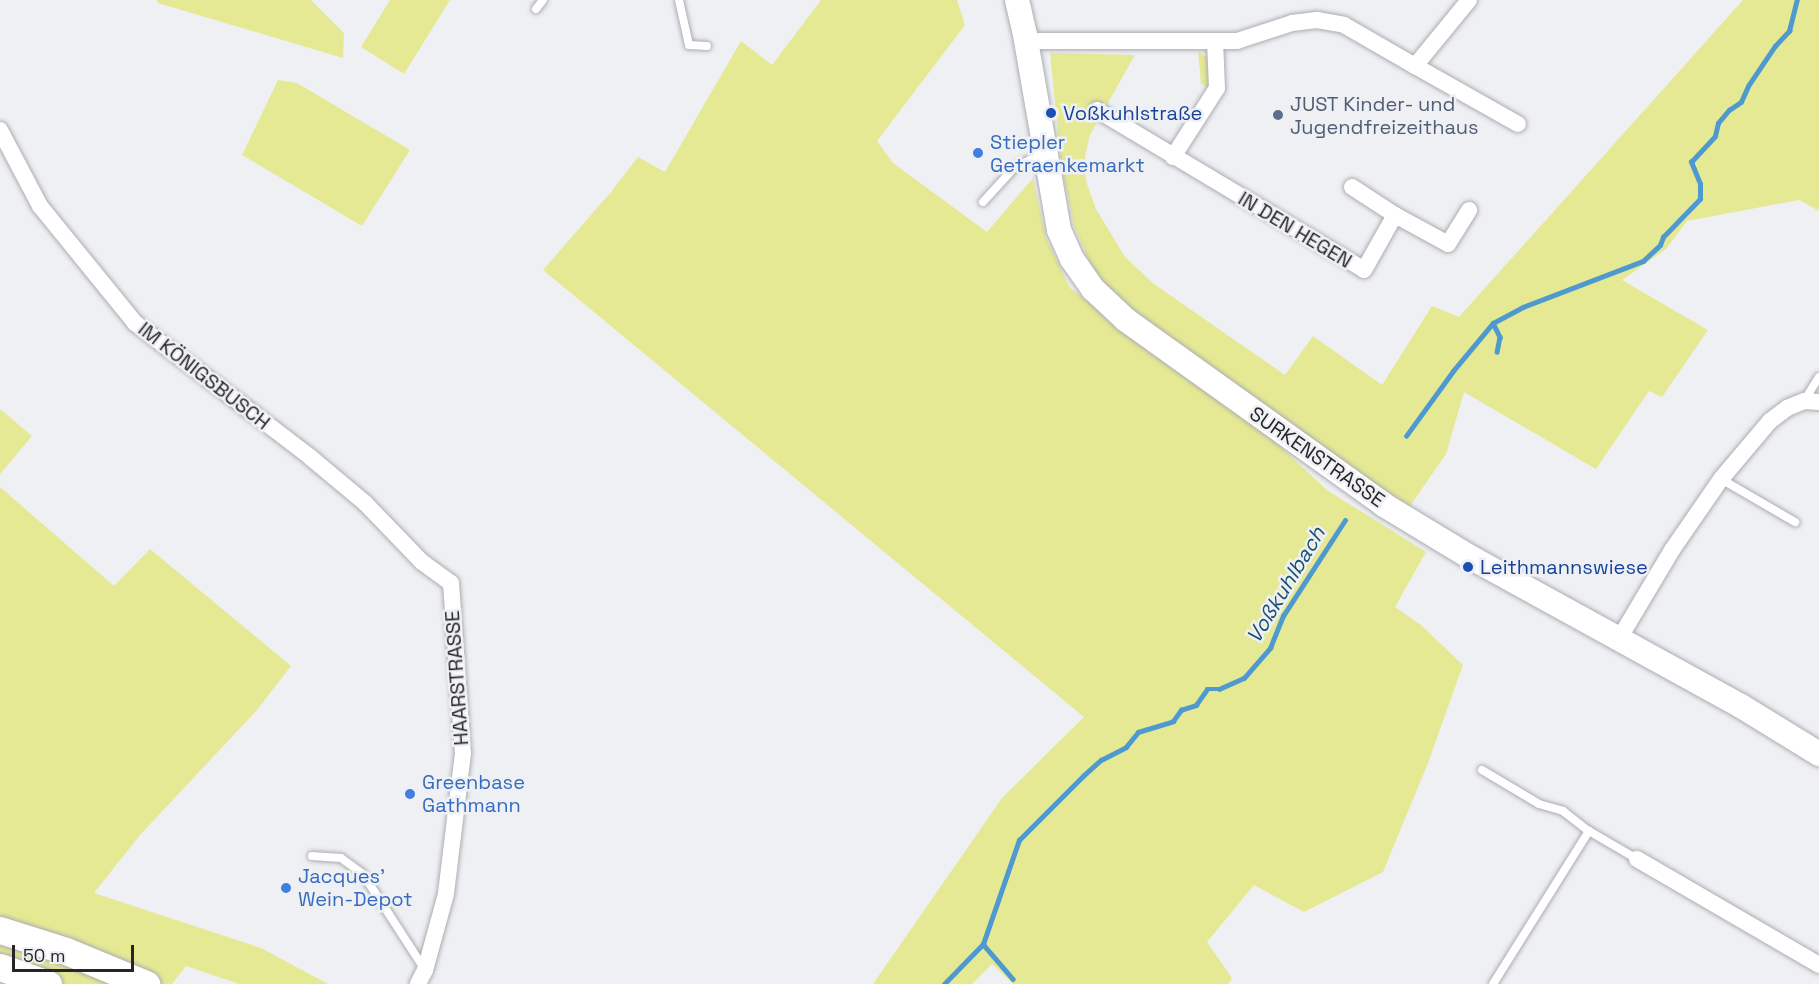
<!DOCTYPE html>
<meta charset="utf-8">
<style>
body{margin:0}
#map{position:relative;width:1819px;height:984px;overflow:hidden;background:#eff0f4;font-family:"Space Grotesk",sans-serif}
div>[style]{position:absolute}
.green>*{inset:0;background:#e6e994}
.stream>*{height:4.5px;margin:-2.25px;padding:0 2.25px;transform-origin:2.25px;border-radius:2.25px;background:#4e9ad0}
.roads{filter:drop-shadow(0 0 2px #acadb1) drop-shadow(0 0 2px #acadb1)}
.lane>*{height:8px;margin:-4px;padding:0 4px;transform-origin:4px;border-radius:4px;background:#fff}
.street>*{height:16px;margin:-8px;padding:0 8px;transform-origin:8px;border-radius:8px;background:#fff}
.secondary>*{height:24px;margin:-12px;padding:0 12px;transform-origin:12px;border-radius:12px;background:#fff}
.primary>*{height:27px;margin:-13.5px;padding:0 13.5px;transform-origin:13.5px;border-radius:13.5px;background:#fff}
.dots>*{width:16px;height:16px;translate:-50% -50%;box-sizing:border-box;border:3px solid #eff0f4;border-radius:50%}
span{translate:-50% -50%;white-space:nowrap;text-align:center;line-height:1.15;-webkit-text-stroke:5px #eff0f4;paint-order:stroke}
.service-label{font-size:20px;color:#4e5e75}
.left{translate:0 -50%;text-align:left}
.transit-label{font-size:20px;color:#164399}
.shop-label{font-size:20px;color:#366cbe}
.street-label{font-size:20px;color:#262628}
.water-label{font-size:21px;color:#175074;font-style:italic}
.scale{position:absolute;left:12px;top:945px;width:122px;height:27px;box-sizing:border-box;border:3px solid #262628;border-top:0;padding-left:8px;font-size:18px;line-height:21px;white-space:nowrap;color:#262628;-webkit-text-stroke:4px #eff0f4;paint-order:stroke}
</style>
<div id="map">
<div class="green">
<div style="clip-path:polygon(157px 0,311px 0,344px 33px,343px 58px,158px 3px)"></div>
<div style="clip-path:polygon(390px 0,450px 0,404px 74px,361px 47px)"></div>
<div style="clip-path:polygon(821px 0,957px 0,965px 25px,877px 141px,893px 163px,987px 232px,1033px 178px,1046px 238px,1070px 288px,1274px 441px,1327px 490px,1426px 552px,1395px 607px,1421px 625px,1463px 665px,1428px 763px,1383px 872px,1304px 912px,1254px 885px,1207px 942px,1232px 978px,1228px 984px,1013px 984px,992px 964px,972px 984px,873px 984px,1002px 798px,1084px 717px,543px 270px,611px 192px,638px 157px,665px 172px,741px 41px,772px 65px)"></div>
<div style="clip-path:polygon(1743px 0,1819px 0,1819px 211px,1799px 200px,1687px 221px,1666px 249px,1622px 280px,1708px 330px,1662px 397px,1649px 391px,1596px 469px,1464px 392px,1446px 454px,1410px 506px,1319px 451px,1099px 284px,1074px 226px,1061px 163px,1050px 53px,1135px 55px,1090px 135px,1085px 156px,1086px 181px,1096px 209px,1125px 257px,1154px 284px,1285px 375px,1313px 336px,1382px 385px,1432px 306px,1459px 317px)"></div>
<div style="clip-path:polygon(1198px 51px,1212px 61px,1212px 81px,1208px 87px,1201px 84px)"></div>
<div style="clip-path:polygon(278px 80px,297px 83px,410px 150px,362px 226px,242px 155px)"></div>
<div style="clip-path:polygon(0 409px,32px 436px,0 474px)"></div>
<div style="clip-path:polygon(0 487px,114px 586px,150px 549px,291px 666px,257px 710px,140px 835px,94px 893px,261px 948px,328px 984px,239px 984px,186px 966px,172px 984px,0 984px)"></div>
</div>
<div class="stream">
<div style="left:1493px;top:323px;width:16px;rotate:63deg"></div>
<div style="left:1500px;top:337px;width:15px;rotate:101deg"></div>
<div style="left:1406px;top:436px;width:80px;rotate:-54.1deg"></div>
<div style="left:1453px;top:371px;width:62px;rotate:-50.2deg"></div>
<div style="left:1493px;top:323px;width:34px;rotate:-28deg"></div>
<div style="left:1523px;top:307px;width:129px;rotate:-21deg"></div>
<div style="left:1643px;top:261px;width:23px;rotate:-43deg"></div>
<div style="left:1660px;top:245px;width:9px;rotate:-69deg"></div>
<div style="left:1663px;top:237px;width:53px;rotate:-45.8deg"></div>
<div style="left:1700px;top:199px;width:15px;rotate:-90deg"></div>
<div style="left:1700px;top:184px;width:24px;rotate:-112deg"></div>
<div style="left:1691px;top:162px;width:35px;rotate:-47deg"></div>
<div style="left:1715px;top:136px;width:13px;rotate:-77deg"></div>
<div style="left:1718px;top:123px;width:17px;rotate:-50deg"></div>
<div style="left:1729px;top:110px;width:14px;rotate:-34deg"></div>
<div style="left:1741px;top:102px;width:17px;rotate:-66deg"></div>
<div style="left:1748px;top:86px;width:48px;rotate:-56deg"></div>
<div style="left:1775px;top:46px;width:21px;rotate:-47deg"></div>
<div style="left:1789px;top:31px;width:32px;rotate:-76deg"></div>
<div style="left:983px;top:944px;width:46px;rotate:49.4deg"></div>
<div style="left:944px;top:984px;width:56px;rotate:-45.7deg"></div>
<div style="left:983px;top:944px;width:110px;rotate:-70.9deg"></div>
<div style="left:1019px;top:840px;width:91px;rotate:-45deg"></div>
<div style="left:1083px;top:776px;width:24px;rotate:-42deg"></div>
<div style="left:1101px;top:760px;width:28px;rotate:-27deg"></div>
<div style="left:1126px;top:747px;width:19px;rotate:-51deg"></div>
<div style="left:1138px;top:732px;width:37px;rotate:-17deg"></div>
<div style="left:1173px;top:721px;width:14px;rotate:-54deg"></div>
<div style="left:1181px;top:710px;width:16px;rotate:-18deg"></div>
<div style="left:1196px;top:705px;width:19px;rotate:-55deg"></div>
<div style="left:1207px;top:689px;width:12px"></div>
<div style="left:1219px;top:689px;width:27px;rotate:-24deg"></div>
<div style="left:1244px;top:678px;width:40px;rotate:-49deg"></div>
<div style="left:1270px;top:648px;width:35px;rotate:-68deg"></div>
<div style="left:1283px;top:616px;width:114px;rotate:-57.1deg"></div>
</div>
<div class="roads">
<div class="lane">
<div style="left:679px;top:0;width:46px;rotate:77.5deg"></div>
<div style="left:689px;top:45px;width:18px;rotate:3deg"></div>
<div style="left:536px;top:9px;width:11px;rotate:-52deg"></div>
<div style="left:983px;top:202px;width:46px;rotate:-47.6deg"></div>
<div style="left:1014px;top:168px;width:31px;rotate:-27deg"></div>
<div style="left:1804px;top:401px;width:28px;rotate:-58deg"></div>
<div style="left:1721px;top:479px;width:86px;rotate:30.2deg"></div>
<div style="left:1482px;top:770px;width:66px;rotate:30.8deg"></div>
<div style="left:1539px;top:804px;width:25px;rotate:16deg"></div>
<div style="left:1563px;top:811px;width:33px;rotate:38deg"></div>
<div style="left:1589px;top:831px;width:56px;rotate:30.3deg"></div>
<div style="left:312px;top:856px;width:29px;rotate:4deg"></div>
<div style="left:341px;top:858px;width:27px;rotate:36deg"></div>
<div style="left:363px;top:874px;width:114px;rotate:57.1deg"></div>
<div style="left:1493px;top:984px;width:181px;rotate:-57.9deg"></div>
</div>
<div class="street">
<div style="left:1026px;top:41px;width:211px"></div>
<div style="left:1237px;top:41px;width:58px;rotate:-18.1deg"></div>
<div style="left:1292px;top:23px;width:25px;rotate:-7deg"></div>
<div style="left:1317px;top:20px;width:27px;rotate:10deg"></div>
<div style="left:1344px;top:25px;width:82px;rotate:30deg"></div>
<div style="left:1415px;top:66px;width:85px;rotate:-50.7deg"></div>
<div style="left:1415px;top:66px;width:118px;rotate:29.4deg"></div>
<div style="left:1097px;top:110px;width:311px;rotate:30.9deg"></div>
<div style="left:1364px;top:270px;width:63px;rotate:-60.6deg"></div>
<div style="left:1395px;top:215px;width:60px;rotate:28.7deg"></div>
<div style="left:1448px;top:244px;width:40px;rotate:-58deg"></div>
<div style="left:0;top:130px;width:86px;rotate:62.2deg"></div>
<div style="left:40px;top:206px;width:151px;rotate:50.9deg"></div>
<div style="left:135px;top:323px;width:220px;rotate:37.4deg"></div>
<div style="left:310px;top:457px;width:72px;rotate:39.9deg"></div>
<div style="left:365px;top:503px;width:82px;rotate:46deg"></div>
<div style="left:422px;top:562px;width:36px;rotate:36deg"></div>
<div style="left:451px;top:583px;width:170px;rotate:86deg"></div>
<div style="left:463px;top:753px;width:142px;rotate:96.9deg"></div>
<div style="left:446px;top:894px;width:79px;rotate:105.4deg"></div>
<div style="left:425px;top:970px;width:16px;rotate:117deg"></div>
<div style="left:1173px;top:157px;width:82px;rotate:-57.5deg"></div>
<div style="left:1217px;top:88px;width:47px;rotate:-92.4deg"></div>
<div style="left:1352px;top:187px;width:51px;rotate:33.1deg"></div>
<div style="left:1619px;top:639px;width:104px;rotate:-59.2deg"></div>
<div style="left:1672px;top:550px;width:86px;rotate:-55.4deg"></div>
<div style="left:1721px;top:479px;width:76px;rotate:-49.8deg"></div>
<div style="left:1770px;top:421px;width:21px;rotate:-37deg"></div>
<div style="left:1787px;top:408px;width:18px;rotate:-22deg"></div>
<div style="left:1804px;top:401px;width:15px;rotate:4deg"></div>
<div style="left:1637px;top:859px;width:211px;rotate:30.2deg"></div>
</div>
<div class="secondary">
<div style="left:1017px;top:0;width:36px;rotate:77deg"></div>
<div style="left:1025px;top:35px;width:198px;rotate:80.1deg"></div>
<div style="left:1059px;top:230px;width:32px;rotate:66deg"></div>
<div style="left:1072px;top:259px;width:37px;rotate:55deg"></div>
<div style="left:1093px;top:289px;width:45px;rotate:43.2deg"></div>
<div style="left:1126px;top:320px;width:317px;rotate:35.6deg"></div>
<div style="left:1384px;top:505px;width:100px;rotate:31.2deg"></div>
<div style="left:1470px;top:557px;width:309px;rotate:28.8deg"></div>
<div style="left:1741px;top:706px;width:92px;rotate:31.6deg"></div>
</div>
<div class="primary">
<div style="left:0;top:930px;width:69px;rotate:17.7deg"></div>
<div style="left:66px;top:951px;width:87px;rotate:22.4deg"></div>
<div style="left:0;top:967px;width:51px;rotate:19.5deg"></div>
</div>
</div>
<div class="dots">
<div style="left:1051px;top:113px;background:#1a4fb4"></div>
<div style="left:1278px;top:115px;background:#5c6f8a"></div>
<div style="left:978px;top:153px;background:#3f7fe0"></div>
<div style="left:1468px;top:567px;background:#1a4fb4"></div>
<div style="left:410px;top:794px;background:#3f7fe0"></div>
<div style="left:286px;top:888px;background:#3f7fe0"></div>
</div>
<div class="service-label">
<span class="left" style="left:1290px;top:116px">JUST Kinder- und<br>Jugendfreizeithaus</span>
</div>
<div class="transit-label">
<span class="left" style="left:1063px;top:113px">Voßkuhlstraße</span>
<span class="left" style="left:1480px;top:567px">Leithmannswiese</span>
</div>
<div class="shop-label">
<span class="left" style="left:990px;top:154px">Stiepler<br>Getraenkemarkt</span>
<span class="left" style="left:422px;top:794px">Greenbase<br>Gathmann</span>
<span class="left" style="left:298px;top:888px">Jacques’<br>Wein-Depot</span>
</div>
<div class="street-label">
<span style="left:1295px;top:230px;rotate:31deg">IN DEN HEGEN</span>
<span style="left:204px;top:376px;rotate:38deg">IM KÖNIGSBUSCH</span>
<span style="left:1317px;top:457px;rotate:35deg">SURKENSTRASSE</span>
<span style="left:457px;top:678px;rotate:-94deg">HAARSTRASSE</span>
</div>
<div class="water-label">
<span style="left:1286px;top:585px;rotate:-59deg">Voßkuhlbach</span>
</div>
<div class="scale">50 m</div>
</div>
